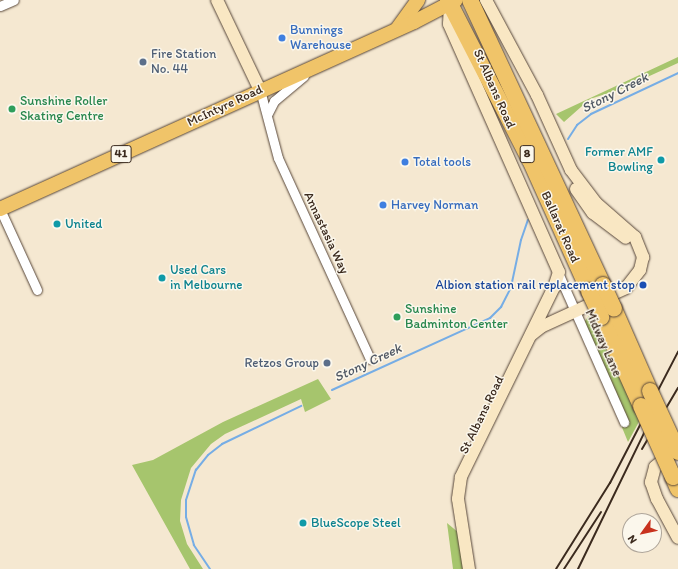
<!DOCTYPE html>
<style>
body{margin:0}
#map{position:relative;width:678px;height:569px;overflow:hidden;background:#f5e8d1;font-family:Itim,sans-serif}
div>[style]{position:absolute}
.green>*{inset:0;background:#a6c56d}
.stream>*{height:2px;margin:-1px;padding:0 1px;transform-origin:1px;border-radius:1px;background:#76ade5}
.roads{filter:drop-shadow(0 0 1px #574639) drop-shadow(0 0 1px #574639)}
.street>*{height:9px;margin:-4.5px;padding:0 4.5px;transform-origin:4.5px;border-radius:4.5px;background:#fff}
.secondary>*{height:12px;margin:-6px;padding:0 6px;transform-origin:6px;border-radius:6px;background:#f9e7c3}
.primary>*{height:14px;margin:-7px;padding:0 7px;transform-origin:7px;border-radius:7px;background:#f0c469}
.highway>*{height:16px;margin:-8px;padding:0 8px;transform-origin:8px;border-radius:8px;background:#f0c469}
.rail>*{height:2px;margin:-1px;padding:0 1px;transform-origin:1px;border-radius:1px;background:#3b2a1e}
.bridges{filter:drop-shadow(0 0 1px #574639) drop-shadow(0 0 1px #574639)}
.highway-bridge>*{height:16px;margin:-8px;padding:0 8px;transform-origin:8px;border-radius:8px;background:#f0c469}
.dots>*{width:11px;height:11px;translate:-50% -50%;box-sizing:border-box;border:2px solid #fbf7ec;border-radius:50%}
span{translate:-50% -50%;white-space:nowrap;text-align:center;line-height:1.15;-webkit-text-stroke:3px #fbf7ec;paint-order:stroke}
.shield-label span{padding:1px 3px;background:#fbf7ec;border:1px solid;border-radius:3px;-webkit-text-stroke-width:0}
.shield-label{font-size:12px;color:#3b2a1e;font-weight:700}
.shop-label{font-size:13px;color:#366cbe}
.left{translate:0 -50%;text-align:left}
.service-label{font-size:13px;color:#4e5e75}
.right{translate:-100% -50%;text-align:right}
.street-label{font-size:13px;color:#3b2a1e}
.leisure-label{font-size:13px;color:#27864d}
.culture-label{font-size:13px;color:#0d838f}
.transit-label{font-size:13px;color:#164399}
.water-label{font-size:14px;color:#505864;font-style:italic}
.north{position:absolute;left:622px;top:513px;width:40px;height:40px;box-sizing:border-box;background:#fbf7ec;border:1px solid #aea59a;border-radius:50%;rotate:237deg;font-size:11px;font-weight:700;line-height:16px;text-align:center;color:#3b2a1e}
.north::after{content:'';display:block;margin:auto;width:14px;height:18px;background:#c8321e;clip-path:polygon(50% 0,100% 100%,50% 72%,0 100%)}
</style>
<div id="map">
<div class="green">
<div style="clip-path:polygon(678px 57px,678px 63px,621px 89px,590px 99px,564px 122px,556px 114px)"></div>
<div style="clip-path:polygon(592px 312px,641px 418px,628px 442px,621px 425px,624px 423px,584px 322px)"></div>
<div style="clip-path:polygon(318px 379px,331px 399px,305px 412px,301px 399px,225px 434px,211px 444px,191px 468px,181px 500px,180px 521px,187px 544px,203px 569px,190px 569px,132px 465px,153px 460px,223px 422px)"></div>
<div style="clip-path:polygon(447px 523px,459px 533px,465px 569px,453px 569px)"></div>
</div>
<div class="stream">
<div style="left:568px;top:139px;width:17px;rotate:-57deg"></div>
<div style="left:577px;top:125px;width:18px;rotate:-38deg"></div>
<div style="left:591px;top:114px;width:96px;rotate:-25.2deg"></div>
<div style="left:332px;top:390px;width:174px;rotate:-24.5deg"></div>
<div style="left:490px;top:318px;width:16px;rotate:-45deg"></div>
<div style="left:501px;top:307px;width:22px;rotate:-63deg"></div>
<div style="left:511px;top:287px;width:48px;rotate:-78deg"></div>
<div style="left:521px;top:240px;width:21px;rotate:-71deg"></div>
<div style="left:210px;top:569px;width:29px;rotate:-124deg"></div>
<div style="left:194px;top:545px;width:29px;rotate:-106deg"></div>
<div style="left:186px;top:517px;width:17px;rotate:-90deg"></div>
<div style="left:186px;top:500px;width:32px;rotate:-72deg"></div>
<div style="left:196px;top:470px;width:19px;rotate:-51deg"></div>
<div style="left:208px;top:455px;width:18px;rotate:-38deg"></div>
<div style="left:222px;top:444px;width:88px;rotate:-25.7deg"></div>
</div>
<div class="roads">
<div class="street">
<div style="left:0;top:6px;width:15px;rotate:-23deg"></div>
<div style="left:260px;top:90px;width:70px;rotate:75.2deg"></div>
<div style="left:278px;top:158px;width:221px;rotate:65.4deg"></div>
<div style="left:267px;top:115px;width:16px;rotate:-63deg"></div>
<div style="left:274px;top:101px;width:39px;rotate:-40deg"></div>
<div style="left:0;top:209px;width:89px;rotate:65.4deg"></div>
<div style="left:559px;top:275px;width:161px;rotate:66.1deg"></div>
</div>
<div class="secondary">
<div style="left:217px;top:0;width:100px;rotate:64.5deg"></div>
<div style="left:486px;top:0;width:108px;rotate:61.8deg"></div>
<div style="left:537px;top:95px;width:82px;rotate:65.6deg"></div>
<div style="left:571px;top:170px;width:41px;rotate:52.9deg"></div>
<div style="left:596px;top:203px;width:52px;rotate:41.1deg"></div>
<div style="left:635px;top:237px;width:22px;rotate:68deg"></div>
<div style="left:643px;top:257px;width:13px;rotate:103deg"></div>
<div style="left:640px;top:270px;width:23px;rotate:128deg"></div>
<div style="left:626px;top:288px;width:94px;rotate:155.4deg"></div>
<div style="left:541px;top:327px;width:13px;rotate:141deg"></div>
<div style="left:450px;top:5px;width:19px;rotate:93deg"></div>
<div style="left:449px;top:24px;width:271px;rotate:66.1deg"></div>
<div style="left:559px;top:272px;width:16px;rotate:108deg"></div>
<div style="left:554px;top:287px;width:212px;rotate:116.1deg"></div>
<div style="left:461px;top:477px;width:22px;rotate:98deg"></div>
<div style="left:458px;top:499px;width:71px;rotate:81.1deg"></div>
<div style="left:576px;top:189px;width:29px;rotate:55deg"></div>
<div style="left:593px;top:213px;width:41px;rotate:37.1deg"></div>
<div style="left:670px;top:454px;width:20px;rotate:139deg"></div>
<div style="left:655px;top:467px;width:16px;rotate:105deg"></div>
<div style="left:651px;top:482px;width:18px;rotate:71deg"></div>
<div style="left:657px;top:499px;width:44px;rotate:61.7deg"></div>
</div>
<div class="primary">
<div style="left:397px;top:29px;width:36px;rotate:-54deg"></div>
<div style="left:0;top:209px;width:454px;rotate:-24.3deg"></div>
<div style="left:414px;top:22px;width:47px;rotate:-27.6deg"></div>
</div>
<div class="highway">
<div style="left:448px;top:0;width:180px;rotate:62.9deg"></div>
<div style="left:530px;top:160px;width:144px;rotate:65.8deg"></div>
<div style="left:470px;top:0;width:315px;rotate:65deg"></div>
<div style="left:614px;top:309px;width:90px;rotate:66.3deg"></div>
<div style="left:601px;top:317px;width:98px;rotate:65.8deg"></div>
<div style="left:673px;top:477px;width:13px;rotate:67deg"></div>
</div>
</div>
<div class="rail">
<div style="left:642px;top:449px;width:71px;rotate:-59.5deg"></div>
<div style="left:556px;top:569px;width:102px;rotate:-57.9deg"></div>
<div style="left:610px;top:483px;width:148px;rotate:-62.6deg"></div>
<div style="left:564px;top:569px;width:68px;rotate:-57deg"></div>
<div style="left:578px;top:569px;width:160px;rotate:-64.1deg"></div>
</div>
<div class="bridges">
<div class="highway-bridge">
<div style="left:603px;top:285px;width:26px;rotate:65deg"></div>
<div style="left:589px;top:291px;width:29px;rotate:65deg"></div>
<div style="left:650px;top:391px;width:67px;rotate:65.3deg"></div>
<div style="left:641px;top:406px;width:78px;rotate:65.7deg"></div>
</div>
</div>
<div class="dots">
<div style="left:282px;top:38px;background:#3f7fe0"></div>
<div style="left:143px;top:62px;background:#5c6f8a"></div>
<div style="left:12px;top:109px;background:#2e9e5b"></div>
<div style="left:661px;top:160px;background:#0f9aa8"></div>
<div style="left:405px;top:162px;background:#3f7fe0"></div>
<div style="left:383px;top:205px;background:#3f7fe0"></div>
<div style="left:57px;top:224px;background:#0f9aa8"></div>
<div style="left:162px;top:278px;background:#0f9aa8"></div>
<div style="left:643px;top:285px;background:#1a4fb4"></div>
<div style="left:397px;top:317px;background:#2e9e5b"></div>
<div style="left:327px;top:363px;background:#5c6f8a"></div>
<div style="left:303px;top:523px;background:#0f9aa8"></div>
</div>
<div class="shield-label">
<span style="left:121px;top:154px">41</span>
<span style="left:527px;top:154px">8</span>
</div>
<div class="shop-label">
<span class="left" style="left:290px;top:38px">Bunnings<br>Warehouse</span>
<span class="left" style="left:413px;top:162px">Total tools</span>
<span class="left" style="left:391px;top:205px">Harvey Norman</span>
</div>
<div class="service-label">
<span class="left" style="left:151px;top:62px">Fire Station<br>No. 44</span>
<span class="right" style="left:319px;top:363px">Retzos Group</span>
</div>
<div class="street-label">
<span style="left:494px;top:89px;rotate:66deg">St Albans Road</span>
<span style="left:225px;top:106px;rotate:-25deg">McIntyre Road</span>
<span style="left:560px;top:227px;rotate:66deg">Ballarat Road</span>
<span style="left:326px;top:233px;rotate:65deg">Annastasia Way</span>
<span style="left:603px;top:343px;rotate:66deg">Midway Lane</span>
<span style="left:482px;top:415px;rotate:-64deg">St Albans Road</span>
</div>
<div class="leisure-label">
<span class="left" style="left:20px;top:109px">Sunshine Roller<br>Skating Centre</span>
<span class="left" style="left:405px;top:317px">Sunshine<br>Badminton Center</span>
</div>
<div class="culture-label">
<span class="right" style="left:653px;top:160px">Former AMF<br>Bowling</span>
<span class="left" style="left:65px;top:224px">United</span>
<span class="left" style="left:170px;top:278px">Used Cars<br>in Melbourne</span>
<span class="left" style="left:311px;top:523px">BlueScope Steel</span>
</div>
<div class="transit-label">
<span class="right" style="left:635px;top:285px">Albion station rail replacement stop</span>
</div>
<div class="water-label">
<span style="left:615px;top:93px;rotate:-27deg">Stony Creek</span>
<span style="left:368px;top:363px;rotate:-25deg">Stony Creek</span>
</div>
<div class="north">N</div>
</div>
